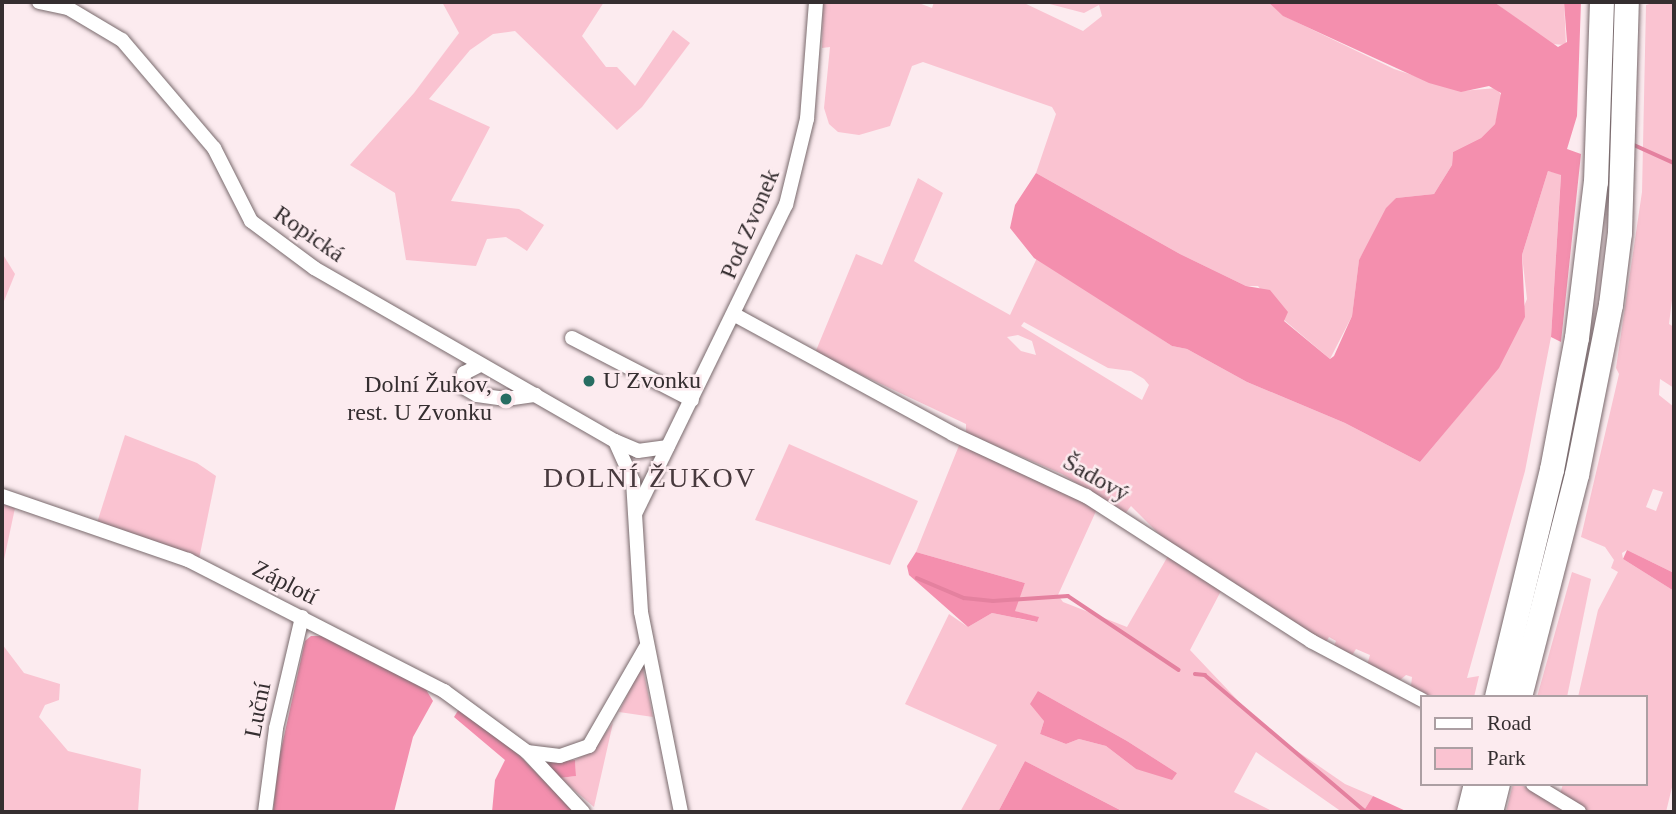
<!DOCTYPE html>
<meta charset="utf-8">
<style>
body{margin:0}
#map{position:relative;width:1676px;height:814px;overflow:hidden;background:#fcebef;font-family:Georgia,serif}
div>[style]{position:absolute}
.green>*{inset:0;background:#fac3d1}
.forest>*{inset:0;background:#f48fae}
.stream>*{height:3.5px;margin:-1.75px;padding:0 1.75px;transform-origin:1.75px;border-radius:1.75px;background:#e4819f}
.roads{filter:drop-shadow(0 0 2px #796a6d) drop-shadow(0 0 2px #796a6d)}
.street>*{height:14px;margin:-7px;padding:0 7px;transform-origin:7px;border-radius:7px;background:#fff}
.highway>*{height:24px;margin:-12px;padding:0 12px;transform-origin:12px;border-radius:12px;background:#fff}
.dots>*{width:19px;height:19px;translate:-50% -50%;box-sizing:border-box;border:4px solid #fcebef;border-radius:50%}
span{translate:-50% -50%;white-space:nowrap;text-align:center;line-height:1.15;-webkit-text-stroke:5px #fcebef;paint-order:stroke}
.street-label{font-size:24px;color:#352e30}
.poi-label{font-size:24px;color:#352e30}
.left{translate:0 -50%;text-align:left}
.right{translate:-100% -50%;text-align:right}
.quarter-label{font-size:28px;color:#47393d;letter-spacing:2px}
.frame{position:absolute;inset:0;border:4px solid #352e30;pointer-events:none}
.legend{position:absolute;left:1420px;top:695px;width:228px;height:91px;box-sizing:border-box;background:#fcebef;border:2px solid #ac9fa3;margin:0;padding:9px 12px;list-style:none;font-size:21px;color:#352e30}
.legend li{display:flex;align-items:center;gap:14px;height:35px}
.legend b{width:35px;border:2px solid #ac9fa3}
</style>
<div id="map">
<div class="green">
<div style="clip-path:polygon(442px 2px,604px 2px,582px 36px,606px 67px,617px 67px,635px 86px,673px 30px,690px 43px,642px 107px,617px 130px,515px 31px,493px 34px,470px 50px,429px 99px,490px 127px,451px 201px,519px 209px,544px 225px,527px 251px,506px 237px,487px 239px,476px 266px,406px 260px,395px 193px,350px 165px,414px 93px,459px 33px)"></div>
<div style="clip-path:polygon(823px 2px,916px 2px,932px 8px,934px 2px,1022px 2px,1083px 31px,1102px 16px,1099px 5px,1084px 13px,1042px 2px,1268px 2px,1284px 16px,1394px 69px,1461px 91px,1497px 88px,1502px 97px,1495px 124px,1481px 138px,1453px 152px,1452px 165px,1434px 194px,1396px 198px,1359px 260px,1352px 316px,1330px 359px,1284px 320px,1258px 286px,1246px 286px,1180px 254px,1036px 173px,1056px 114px,1052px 107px,923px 62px,912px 66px,890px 126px,859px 135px,838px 132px,829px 124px,824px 108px,830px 47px,822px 48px)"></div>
<div style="clip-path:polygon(1494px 2px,1564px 2px,1566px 45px,1551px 44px)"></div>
<div style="clip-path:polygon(evenodd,1656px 2px,1674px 2px,1674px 284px,1669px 324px,1674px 327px,1674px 388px,1660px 379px,1659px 395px,1674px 407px,1674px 573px,1627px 550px,1622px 553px,1623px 559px,1674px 591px,1674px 779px,1666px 812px,1590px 812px,1560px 794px,1563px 784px,1646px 784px,1646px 697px,1578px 697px,1598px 610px,1618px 572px,1611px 568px,1614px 560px,1605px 547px,1581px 537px,1619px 374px,1616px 368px,1642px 192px,1646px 5px,1656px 2px,1653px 489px,1663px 492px,1656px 511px,1646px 507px,1653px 489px)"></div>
<div style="clip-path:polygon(evenodd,1548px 171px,1561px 174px,1551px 337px,1525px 471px,1467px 678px,1479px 676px,1474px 697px,1427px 697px,1411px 686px,1412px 677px,1406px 675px,1399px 681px,1367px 665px,1370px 655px,1356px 649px,1351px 657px,1333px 648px,1336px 641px,1329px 637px,1325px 644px,1163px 538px,1131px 506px,1125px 514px,1062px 474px,966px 433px,966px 424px,815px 353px,856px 254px,882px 265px,918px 178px,943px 193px,914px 261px,922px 266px,1010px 315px,1037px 258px,1172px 346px,1187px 349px,1247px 382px,1345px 423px,1420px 462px,1499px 367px,1527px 299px,1522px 255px,1548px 171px,1024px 322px,1108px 368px,1131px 371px,1144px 379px,1149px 385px,1142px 400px,1021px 326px,1024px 322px,1548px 171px,1018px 335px,1032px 341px,1036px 355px,1021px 351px,1007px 337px,1018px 335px)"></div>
<div style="clip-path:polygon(2px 253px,15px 274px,2px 306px)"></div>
<div style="clip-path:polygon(125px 435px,197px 463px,216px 476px,199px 559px,96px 526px)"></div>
<div style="clip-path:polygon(evenodd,960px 443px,1051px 481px,1097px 509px,1058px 595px,1063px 602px,1127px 627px,1168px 556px,1221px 591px,1190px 650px,1265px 729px,1345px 784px,1373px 796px,1363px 812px,1342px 812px,1256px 752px,1234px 792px,1274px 812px,1124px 812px,1025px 761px,998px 812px,960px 812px,997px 745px,905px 704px,949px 614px,968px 627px,992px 613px,1036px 622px,1038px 617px,1014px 611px,1025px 583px,916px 552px,960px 443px,1038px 691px,1127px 741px,1177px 773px,1136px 769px,1106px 746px,1079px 739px,1066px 744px,1040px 734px,1044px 721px,1038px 691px)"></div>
<div style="clip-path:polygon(789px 444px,918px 501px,890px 565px,755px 520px)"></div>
<div style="clip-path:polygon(2px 504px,15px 508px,2px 569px)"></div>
<div style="clip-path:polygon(1572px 572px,1591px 579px,1567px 697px,1537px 697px)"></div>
<div style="clip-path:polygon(2px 644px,24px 673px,60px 684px,59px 700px,45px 705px,39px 717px,68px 751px,141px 769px,138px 812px,2px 812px)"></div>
<div style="clip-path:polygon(642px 664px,653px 717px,619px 712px)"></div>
<div style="clip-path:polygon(613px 723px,594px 807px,560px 778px,576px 776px,575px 760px,593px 750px)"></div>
<div style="clip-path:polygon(1513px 784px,1520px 784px,1570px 812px,1506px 812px)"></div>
</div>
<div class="forest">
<div style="clip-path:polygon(1268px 2px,1494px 2px,1558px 47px,1567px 42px,1564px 2px,1581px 2px,1577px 116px,1567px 149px,1581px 154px,1561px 342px,1551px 337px,1561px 175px,1548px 171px,1522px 255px,1525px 317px,1499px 368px,1420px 462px,1345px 423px,1247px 382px,1187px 349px,1172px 346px,1034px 258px,1010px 228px,1015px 205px,1036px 173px,1180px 254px,1246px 286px,1270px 290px,1288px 312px,1284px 321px,1330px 359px,1334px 356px,1352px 316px,1359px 260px,1386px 208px,1396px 198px,1434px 194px,1452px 165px,1453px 152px,1481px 138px,1495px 124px,1501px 93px,1489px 86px,1461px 92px,1429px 83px,1283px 16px)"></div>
<div style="clip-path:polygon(1627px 550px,1674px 573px,1674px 591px,1623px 559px)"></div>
<div style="clip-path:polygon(916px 552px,1025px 583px,1015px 611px,1039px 617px,1037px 622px,992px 613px,968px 627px,909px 575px,907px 566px)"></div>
<div style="clip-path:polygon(311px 636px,325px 636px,425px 688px,433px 701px,413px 737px,394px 812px,273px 812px,279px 759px,305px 641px)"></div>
<div style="clip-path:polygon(1038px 691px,1127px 741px,1177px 773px,1172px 780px,1136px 769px,1106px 746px,1079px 739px,1066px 744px,1040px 734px,1044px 721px,1030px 704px)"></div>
<div style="clip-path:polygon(459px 709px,519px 755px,574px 812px,492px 812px,495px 780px,505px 760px,454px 717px)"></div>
<div style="clip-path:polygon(575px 760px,576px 776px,560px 778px,545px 763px)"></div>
<div style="clip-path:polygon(1025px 761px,1118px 809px,1124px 812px,998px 812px)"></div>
<div style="clip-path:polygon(1373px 796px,1408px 812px,1363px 812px)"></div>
</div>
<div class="stream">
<div style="left:1632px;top:144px;width:46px;rotate:24.3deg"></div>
<div style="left:917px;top:578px;width:51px;rotate:23.1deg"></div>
<div style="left:964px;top:598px;width:29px;rotate:6deg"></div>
<div style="left:993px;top:601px;width:75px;rotate:-3.8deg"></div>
<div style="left:1068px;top:596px;width:133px;rotate:33.7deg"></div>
<div style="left:1195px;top:674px;width:10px;rotate:6deg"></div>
<div style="left:1205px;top:675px;width:211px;rotate:40.4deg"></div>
</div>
<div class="roads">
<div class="street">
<div style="left:39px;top:2px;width:30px;rotate:12deg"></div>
<div style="left:68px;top:8px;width:63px;rotate:30.7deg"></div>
<div style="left:122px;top:40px;width:142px;rotate:49.6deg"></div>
<div style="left:214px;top:148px;width:82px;rotate:63.1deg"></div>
<div style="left:251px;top:221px;width:79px;rotate:36.7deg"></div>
<div style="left:314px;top:268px;width:347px;rotate:29.9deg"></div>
<div style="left:615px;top:441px;width:25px;rotate:23deg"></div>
<div style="left:638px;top:451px;width:30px;rotate:-8deg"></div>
<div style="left:735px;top:315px;width:248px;rotate:28.6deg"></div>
<div style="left:953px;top:434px;width:147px;rotate:25deg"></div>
<div style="left:1086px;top:496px;width:268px;rotate:32.8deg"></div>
<div style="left:1311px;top:641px;width:126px;rotate:28deg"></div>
<div style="left:572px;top:338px;width:135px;rotate:27.3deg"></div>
<div style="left:480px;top:365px;width:18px;rotate:153deg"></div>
<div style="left:464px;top:373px;width:14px;rotate:94deg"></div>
<div style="left:463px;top:387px;width:16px;rotate:30deg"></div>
<div style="left:477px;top:395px;width:29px;rotate:8deg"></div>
<div style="left:506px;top:399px;width:30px;rotate:-8deg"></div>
<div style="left:615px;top:441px;width:44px;rotate:65.8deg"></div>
<div style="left:633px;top:481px;width:131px;rotate:86.5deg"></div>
<div style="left:641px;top:612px;width:204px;rotate:78.7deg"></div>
<div style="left:2px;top:496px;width:197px;rotate:19deg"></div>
<div style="left:188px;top:560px;width:288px;rotate:27.1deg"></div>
<div style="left:444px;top:691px;width:103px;rotate:36.3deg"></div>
<div style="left:527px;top:752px;width:82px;rotate:47deg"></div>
<div style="left:636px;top:512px;width:342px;rotate:-64deg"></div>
<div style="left:786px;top:205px;width:89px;rotate:-76.3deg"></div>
<div style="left:807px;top:119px;width:117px;rotate:-85.6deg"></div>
<div style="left:527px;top:752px;width:33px;rotate:7deg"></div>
<div style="left:560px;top:756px;width:31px;rotate:-19deg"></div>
<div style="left:589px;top:746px;width:114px;rotate:-60.1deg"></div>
<div style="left:1533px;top:784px;width:54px;rotate:31.3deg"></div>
<div style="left:265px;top:812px;width:85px;rotate:-82.5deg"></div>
<div style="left:276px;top:728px;width:114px;rotate:-76.8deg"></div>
</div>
<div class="highway">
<div style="left:1497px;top:697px;width:234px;rotate:-76.4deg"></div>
<div style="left:1552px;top:470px;width:134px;rotate:-79.3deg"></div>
<div style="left:1577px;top:338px;width:157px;rotate:-83.1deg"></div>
<div style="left:1596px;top:182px;width:180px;rotate:-88.1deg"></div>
<div style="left:1520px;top:697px;width:229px;rotate:-75.6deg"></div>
<div style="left:1577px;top:475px;width:173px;rotate:-78.7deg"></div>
<div style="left:1611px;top:305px;width:73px;rotate:-82.9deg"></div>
<div style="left:1620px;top:233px;width:231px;rotate:-88.3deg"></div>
<div style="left:1469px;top:812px;width:29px;rotate:-76deg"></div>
<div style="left:1491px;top:812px;width:29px;rotate:-76deg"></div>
</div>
</div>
<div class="dots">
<div style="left:589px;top:381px;background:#276d62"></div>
<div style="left:506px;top:399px;background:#276d62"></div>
</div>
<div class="street-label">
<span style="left:750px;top:224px;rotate:-67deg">Pod Zvonek</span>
<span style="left:309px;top:234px;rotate:35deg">Ropická</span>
<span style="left:1096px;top:478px;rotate:30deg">Šadový</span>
<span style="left:285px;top:583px;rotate:27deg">Záplotí</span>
<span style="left:258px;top:710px;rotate:-79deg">Luční</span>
</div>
<div class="poi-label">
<span class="left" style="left:603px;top:381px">U Zvonku</span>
<span class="right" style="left:492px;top:399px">Dolní Žukov,<br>rest. U Zvonku</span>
</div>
<div class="quarter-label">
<span style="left:650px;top:478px">DOLNÍ ŽUKOV</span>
</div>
<div class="frame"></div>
<ul class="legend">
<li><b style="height:9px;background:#fff"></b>Road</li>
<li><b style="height:19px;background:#fac3d1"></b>Park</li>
</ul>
</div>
